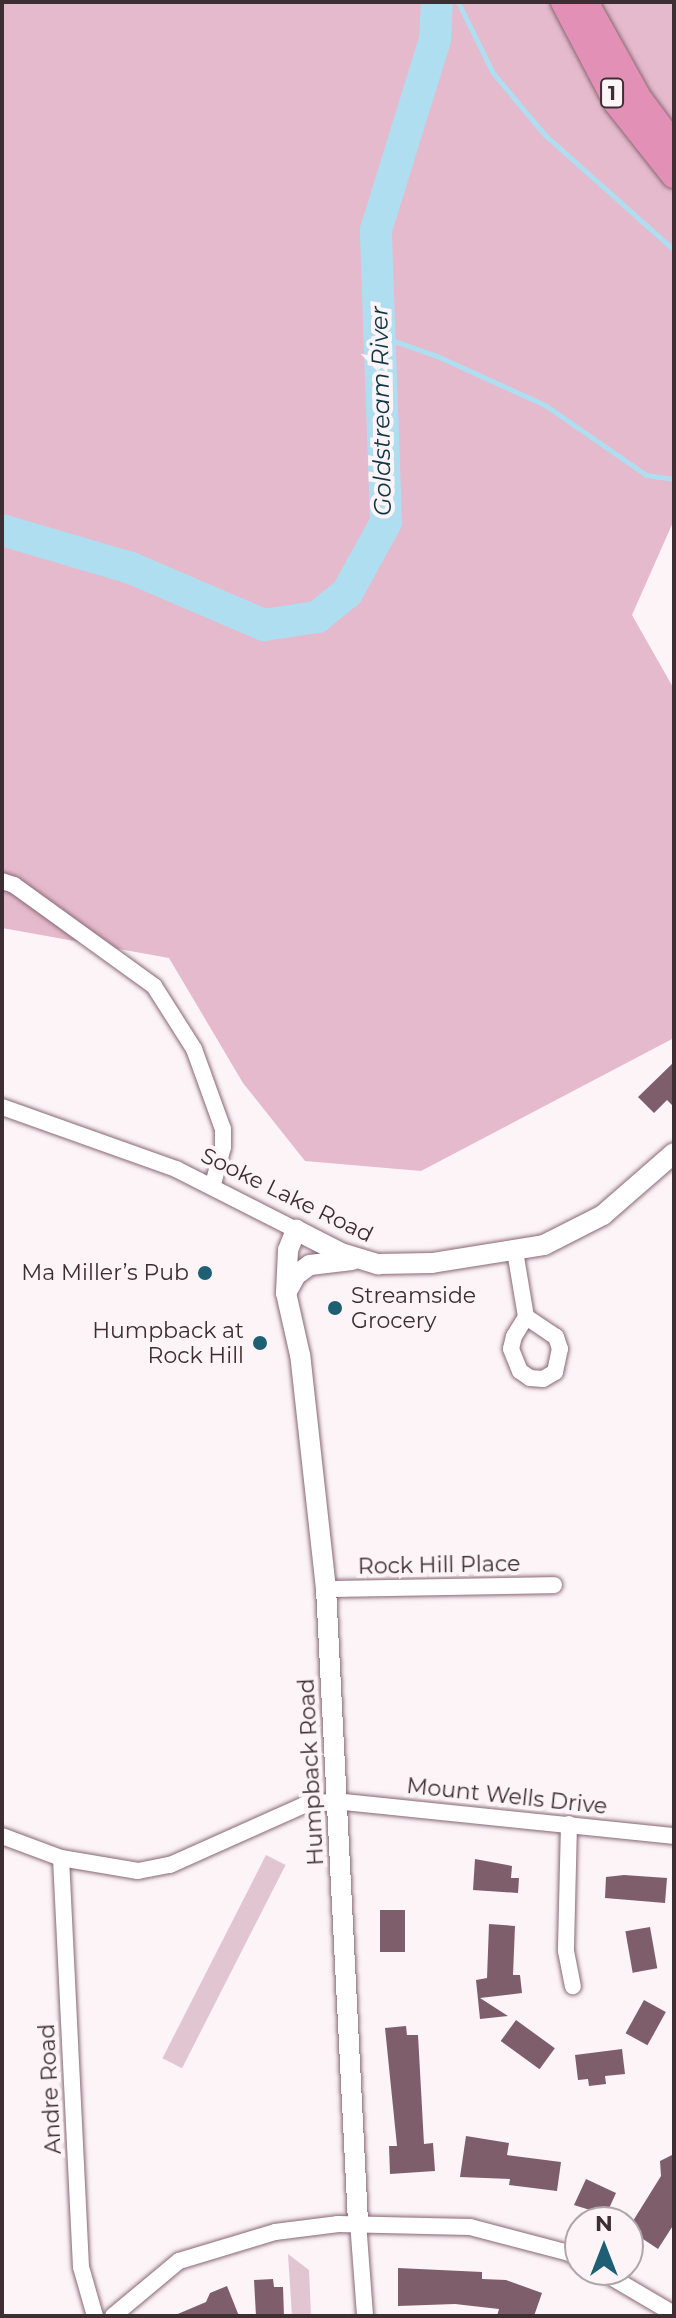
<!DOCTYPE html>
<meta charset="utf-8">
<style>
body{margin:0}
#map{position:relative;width:676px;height:2318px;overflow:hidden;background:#fcf4f7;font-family:Montserrat,sans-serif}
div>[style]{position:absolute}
.green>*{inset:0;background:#e1c6d1;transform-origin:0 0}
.forest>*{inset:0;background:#e5bacc}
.stream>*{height:5px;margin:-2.5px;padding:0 2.5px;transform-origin:2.5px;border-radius:2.5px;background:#afdef0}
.river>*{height:32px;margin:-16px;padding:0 16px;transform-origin:16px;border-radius:16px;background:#afdef0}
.building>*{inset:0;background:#7e5e6b;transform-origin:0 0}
.roads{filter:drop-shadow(0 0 2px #886774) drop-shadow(0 0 2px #886774)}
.minor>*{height:16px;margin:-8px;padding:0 8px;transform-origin:8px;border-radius:8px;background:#fff}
.tertiary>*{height:20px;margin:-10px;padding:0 10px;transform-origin:10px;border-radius:10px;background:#fff}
.trunk>*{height:26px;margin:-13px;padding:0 13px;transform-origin:13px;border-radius:13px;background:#e390b6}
.dots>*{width:22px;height:22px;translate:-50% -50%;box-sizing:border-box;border:4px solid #fcf4f7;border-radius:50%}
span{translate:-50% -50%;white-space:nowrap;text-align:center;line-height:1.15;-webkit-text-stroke:8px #fcf4f7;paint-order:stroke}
.shield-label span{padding:2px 6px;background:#fcf4f7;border:2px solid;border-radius:6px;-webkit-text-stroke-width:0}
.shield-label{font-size:20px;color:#3d2e34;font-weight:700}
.street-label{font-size:22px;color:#3d2e34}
.poi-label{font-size:22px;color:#3d2e34}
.right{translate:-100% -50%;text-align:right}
.left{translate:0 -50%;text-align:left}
.water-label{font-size:24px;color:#0d3744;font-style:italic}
.frame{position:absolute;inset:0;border:4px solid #3d2e34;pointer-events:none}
.north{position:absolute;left:564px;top:2206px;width:80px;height:80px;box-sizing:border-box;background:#fcf4f7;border:2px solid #b0a5a9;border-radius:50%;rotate:0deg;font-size:22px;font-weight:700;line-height:32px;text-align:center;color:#3d2e34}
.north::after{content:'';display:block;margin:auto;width:28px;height:36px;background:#1f5f74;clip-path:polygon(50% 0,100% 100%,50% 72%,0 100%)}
</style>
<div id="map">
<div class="green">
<div style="left:266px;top:1855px;width:22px;height:228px;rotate:27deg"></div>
<div style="clip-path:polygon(288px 2254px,309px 2270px,311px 2316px,292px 2316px)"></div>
</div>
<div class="forest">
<div style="clip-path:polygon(2px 2px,674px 2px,674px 520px,632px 615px,674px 689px,674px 1038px,421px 1171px,305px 1161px,243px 1083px,169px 958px,2px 928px)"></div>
</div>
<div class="stream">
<div style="left:458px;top:2px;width:79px;rotate:63.8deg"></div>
<div style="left:493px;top:73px;width:81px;rotate:50deg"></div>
<div style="left:545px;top:135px;width:173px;rotate:41.7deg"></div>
<div style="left:380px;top:336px;width:60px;rotate:19.3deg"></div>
<div style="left:437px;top:356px;width:119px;rotate:24.4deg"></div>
<div style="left:545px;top:405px;width:123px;rotate:34.7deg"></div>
<div style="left:646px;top:475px;width:28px;rotate:8deg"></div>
</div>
<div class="river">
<div style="left:2px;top:530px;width:134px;rotate:16.4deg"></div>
<div style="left:131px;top:568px;width:145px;rotate:23.2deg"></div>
<div style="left:264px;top:625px;width:54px;rotate:-8.6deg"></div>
<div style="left:317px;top:617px;width:38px;rotate:-39deg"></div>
<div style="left:347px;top:593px;width:81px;rotate:-61.2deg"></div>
<div style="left:386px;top:522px;width:292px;rotate:-92deg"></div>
<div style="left:376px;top:230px;width:200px;rotate:-72.8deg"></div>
<div style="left:435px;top:39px;width:37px;rotate:-87deg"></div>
</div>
<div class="building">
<div style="clip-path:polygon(674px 1062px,674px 1107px,667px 1100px,654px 1113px,638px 1097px)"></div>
<div style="clip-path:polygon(475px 1859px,512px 1866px,511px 1878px,519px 1878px,518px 1893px,473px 1890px)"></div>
<div style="clip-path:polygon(624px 1875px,667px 1878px,665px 1903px,605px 1898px,606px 1877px)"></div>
<div style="left:380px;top:1910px;width:25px;height:42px"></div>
<div style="clip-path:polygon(489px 1924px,515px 1926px,513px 1975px,520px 1975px,522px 1993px,480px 1998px,508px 2016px,480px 2019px,476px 1980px,487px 1978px)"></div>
<div style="left:650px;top:1927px;width:42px;height:25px;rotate:80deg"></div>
<div style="left:644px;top:2000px;width:25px;height:38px;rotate:29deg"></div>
<div style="left:516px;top:2020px;width:48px;height:26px;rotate:36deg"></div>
<div style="clip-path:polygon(406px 2026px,407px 2035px,418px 2035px,424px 2144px,433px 2143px,435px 2171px,390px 2174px,389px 2146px,397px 2146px,385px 2028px)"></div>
<div style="clip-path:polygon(622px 2049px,625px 2074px,605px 2076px,606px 2084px,589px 2086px,588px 2079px,578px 2080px,575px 2055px)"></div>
<div style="clip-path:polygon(466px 2136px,509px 2143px,507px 2155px,561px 2162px,557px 2191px,509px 2185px,510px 2179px,460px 2177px)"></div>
<div style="clip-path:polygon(674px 2154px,674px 2224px,658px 2249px,628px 2229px,661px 2176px,660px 2161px)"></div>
<div style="clip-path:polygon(586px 2179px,616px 2193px,606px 2215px,574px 2205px)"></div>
<div style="clip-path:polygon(398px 2268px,482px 2272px,482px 2279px,506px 2280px,542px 2293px,534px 2316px,497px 2316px,499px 2309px,455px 2304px,398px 2306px)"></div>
<div style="clip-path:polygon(273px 2279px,274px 2287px,283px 2287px,284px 2316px,256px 2316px,254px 2280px)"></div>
<div style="clip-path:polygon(227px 2286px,239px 2316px,173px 2316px,206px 2302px,210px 2293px)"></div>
</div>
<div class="roads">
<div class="minor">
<div style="left:2px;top:881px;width:13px;rotate:18deg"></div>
<div style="left:14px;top:885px;width:173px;rotate:35.8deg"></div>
<div style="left:154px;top:986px;width:75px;rotate:57.6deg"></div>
<div style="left:194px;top:1049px;width:85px;rotate:70.1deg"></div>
<div style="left:223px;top:1129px;width:18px;rotate:90deg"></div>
<div style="left:223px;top:1147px;width:38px;rotate:105deg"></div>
<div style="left:2px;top:1107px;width:185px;rotate:19.6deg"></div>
<div style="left:176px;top:1169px;width:135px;rotate:26.9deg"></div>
<div style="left:515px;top:1251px;width:67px;rotate:80.5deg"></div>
<div style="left:526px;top:1317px;width:22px;rotate:122deg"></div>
<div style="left:514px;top:1336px;width:13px;rotate:103deg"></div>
<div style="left:511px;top:1349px;width:24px;rotate:68deg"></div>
<div style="left:520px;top:1371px;width:12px;rotate:35deg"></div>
<div style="left:530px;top:1378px;width:13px;rotate:4deg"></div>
<div style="left:543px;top:1379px;width:14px;rotate:-30deg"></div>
<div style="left:555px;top:1372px;width:24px;rotate:-78deg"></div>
<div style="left:560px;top:1349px;width:13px;rotate:-108deg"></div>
<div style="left:556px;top:1337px;width:36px;rotate:-146deg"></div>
<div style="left:326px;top:1589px;width:228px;rotate:-1deg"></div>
<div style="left:569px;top:1824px;width:127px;rotate:91.4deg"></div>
<div style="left:566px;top:1951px;width:36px;rotate:79deg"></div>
<div style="left:2px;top:1836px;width:63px;rotate:20.4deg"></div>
<div style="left:61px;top:1858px;width:78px;rotate:9.6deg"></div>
<div style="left:138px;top:1871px;width:33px;rotate:-11deg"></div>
<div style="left:170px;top:1865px;width:147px;rotate:-24.1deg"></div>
<div style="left:304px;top:1805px;width:31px;rotate:-7deg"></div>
<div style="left:335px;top:1801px;width:341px;rotate:5.9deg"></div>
<div style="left:61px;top:1858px;width:409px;rotate:87.2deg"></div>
<div style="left:81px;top:2267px;width:51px;rotate:74.1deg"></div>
<div style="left:358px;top:2222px;width:94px;rotate:85.7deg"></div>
<div style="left:599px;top:2270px;width:87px;rotate:30.4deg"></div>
<div style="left:113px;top:2316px;width:86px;rotate:-39.8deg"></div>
<div style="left:179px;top:2261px;width:100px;rotate:-16.8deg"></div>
<div style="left:275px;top:2232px;width:64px;rotate:-7.2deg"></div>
<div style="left:338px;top:2224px;width:132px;rotate:1.3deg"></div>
<div style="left:470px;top:2227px;width:102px;rotate:14.7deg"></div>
<div style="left:569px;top:2253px;width:13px;rotate:32deg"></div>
</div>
<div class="tertiary">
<div style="left:286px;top:1293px;width:21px;rotate:-61deg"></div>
<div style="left:296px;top:1275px;width:17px;rotate:-36deg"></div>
<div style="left:310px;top:1265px;width:42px;rotate:-6.8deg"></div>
<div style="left:358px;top:2222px;width:634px;rotate:-92.89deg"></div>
<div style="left:326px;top:1589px;width:235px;rotate:-96.3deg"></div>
<div style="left:300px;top:1355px;width:64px;rotate:-102.7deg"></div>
<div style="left:286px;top:1293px;width:43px;rotate:-87.3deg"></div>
<div style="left:288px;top:1250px;width:22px;rotate:-68deg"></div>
<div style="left:296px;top:1230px;width:51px;rotate:27.1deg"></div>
<div style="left:341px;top:1253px;width:39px;rotate:17deg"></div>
<div style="left:378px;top:1264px;width:54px;rotate:-1.1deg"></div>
<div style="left:432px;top:1263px;width:113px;rotate:-9.1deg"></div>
<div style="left:544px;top:1245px;width:66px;rotate:-27deg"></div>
<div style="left:603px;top:1215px;width:94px;rotate:-41.1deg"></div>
</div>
<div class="trunk">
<div style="left:564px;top:2px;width:114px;rotate:62.3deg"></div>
<div style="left:617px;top:103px;width:92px;rotate:51.6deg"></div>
<div style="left:585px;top:2px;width:111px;rotate:60.9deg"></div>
<div style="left:639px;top:99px;width:59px;rotate:53.3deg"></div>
</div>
</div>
<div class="dots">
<div style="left:205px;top:1273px;background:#1f5f74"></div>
<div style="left:335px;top:1308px;background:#1f5f74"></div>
<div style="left:260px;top:1343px;background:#1f5f74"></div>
</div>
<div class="shield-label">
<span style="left:612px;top:93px">1</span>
</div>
<div class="street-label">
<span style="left:287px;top:1195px;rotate:26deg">Sooke Lake Road</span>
<span style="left:439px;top:1565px;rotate:-1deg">Rock Hill Place</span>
<span style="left:311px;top:1772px;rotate:-93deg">Humpback Road</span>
<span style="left:507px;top:1796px;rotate:6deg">Mount Wells Drive</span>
<span style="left:50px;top:2089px;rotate:-93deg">Andre Road</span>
</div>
<div class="poi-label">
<span class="right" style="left:189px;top:1273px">Ma Miller’s Pub</span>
<span class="left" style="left:351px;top:1308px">Streamside<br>Grocery</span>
<span class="right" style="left:244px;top:1343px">Humpback at<br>Rock Hill</span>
</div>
<div class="water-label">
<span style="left:381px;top:411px;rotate:-91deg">Goldstream River</span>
</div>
<div class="frame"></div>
<div class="north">N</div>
</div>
